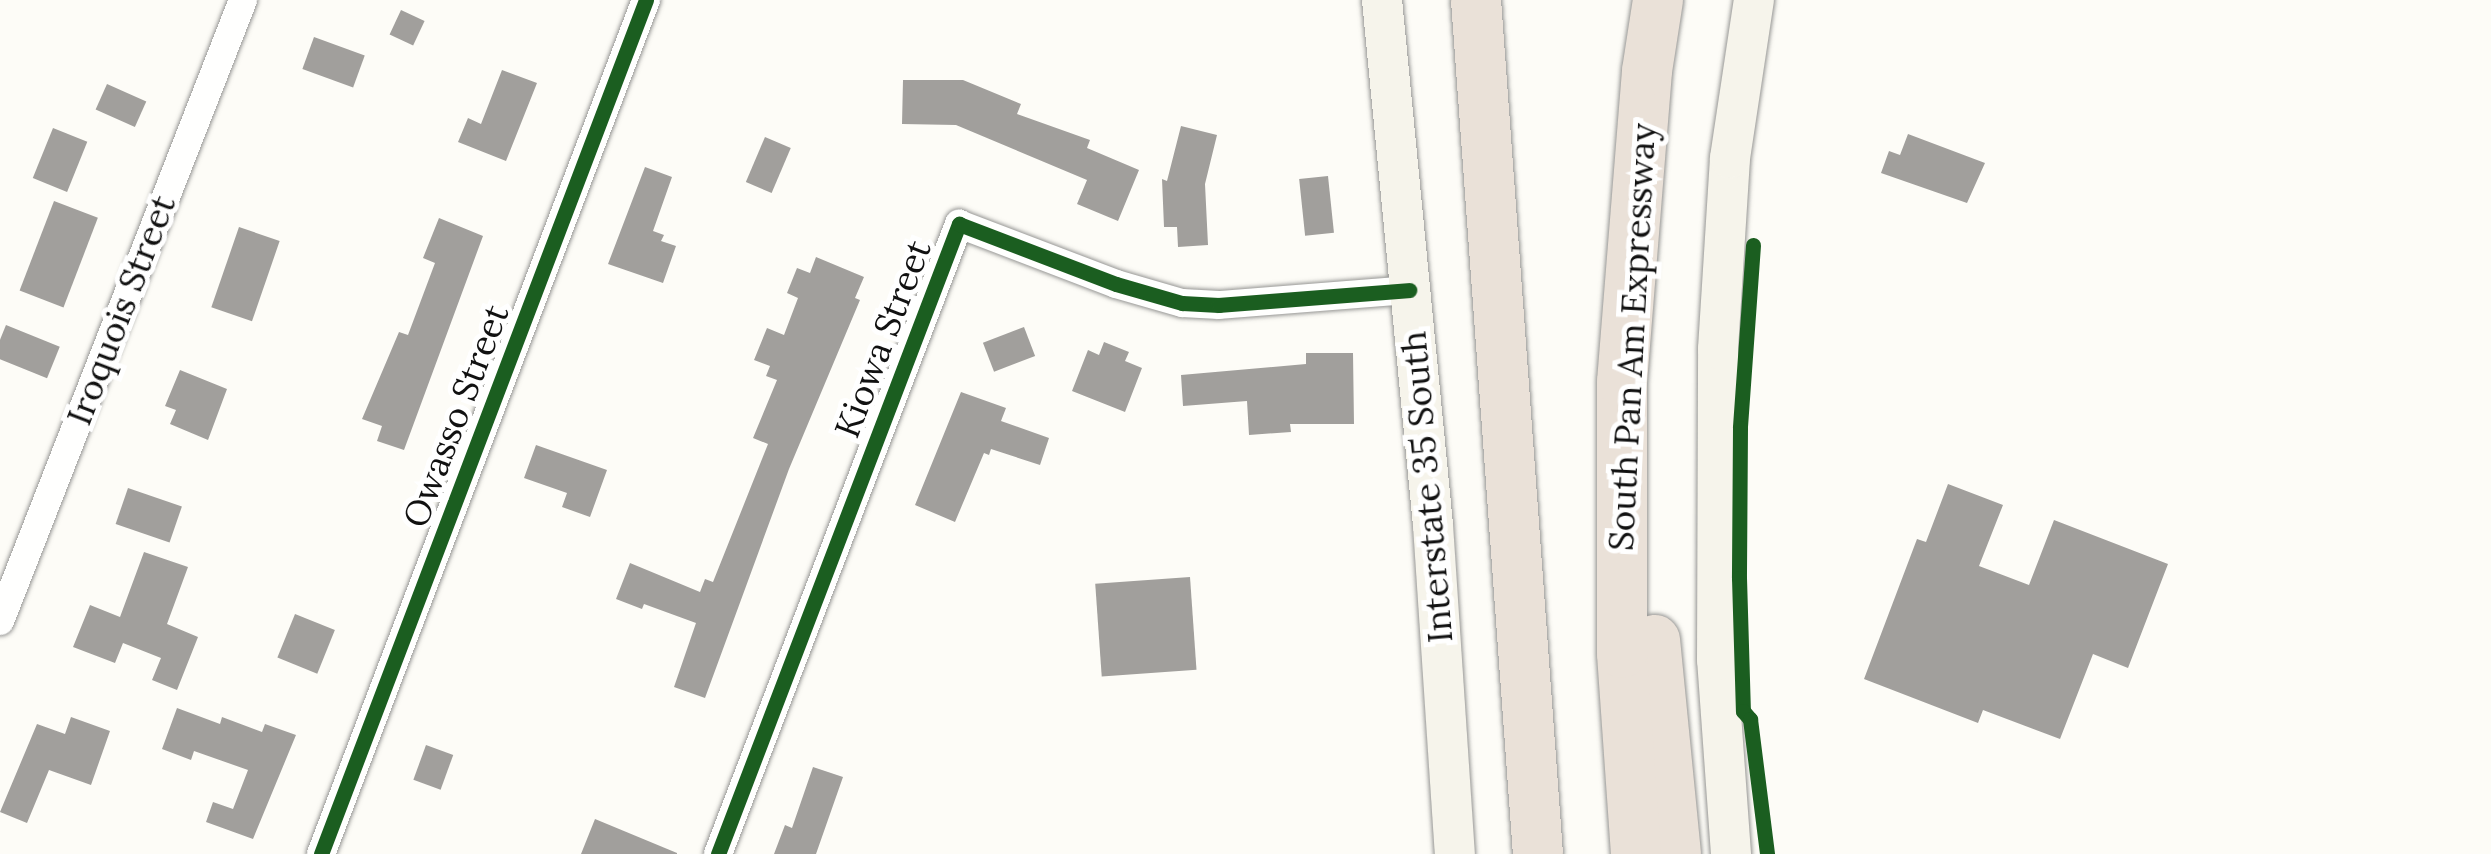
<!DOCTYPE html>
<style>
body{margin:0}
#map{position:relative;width:2491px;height:854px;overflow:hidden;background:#fdfcf7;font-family:Lora,serif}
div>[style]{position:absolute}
.building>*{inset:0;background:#a19f9c;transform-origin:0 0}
.roads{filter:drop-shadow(0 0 2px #979795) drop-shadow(0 0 2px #979795)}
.minor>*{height:28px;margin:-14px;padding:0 14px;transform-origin:14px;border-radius:14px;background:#fffffe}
.secondary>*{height:40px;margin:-20px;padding:0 20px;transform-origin:20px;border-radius:20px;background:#f6f4eb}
.motorway>*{height:50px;margin:-25px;padding:0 25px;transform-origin:25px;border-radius:25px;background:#eae1d8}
.cycleway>*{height:15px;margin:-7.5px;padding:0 7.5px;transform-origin:7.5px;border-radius:7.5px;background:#1b5e20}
span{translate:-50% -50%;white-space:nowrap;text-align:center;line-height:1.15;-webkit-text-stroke:10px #fff;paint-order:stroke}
.street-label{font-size:35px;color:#111}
</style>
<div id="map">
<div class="building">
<div style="left:401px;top:10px;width:26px;height:27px;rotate:25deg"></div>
<div style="left:314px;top:37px;width:54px;height:34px;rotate:20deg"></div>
<div style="clip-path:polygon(502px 70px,537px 83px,506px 161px,458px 142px,468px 118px,481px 124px)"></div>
<div style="clip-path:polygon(903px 80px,963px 80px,1021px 104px,1017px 114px,1090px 140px,1087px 148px,1139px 170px,1118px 221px,1077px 204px,1087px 180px,956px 125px,902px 124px)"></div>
<div style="left:107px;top:84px;width:43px;height:28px;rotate:24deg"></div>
<div style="clip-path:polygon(1181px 126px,1217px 135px,1205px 184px,1208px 245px,1178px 247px,1177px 227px,1164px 227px,1162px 179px,1167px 181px)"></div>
<div style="left:53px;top:128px;width:37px;height:54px;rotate:22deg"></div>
<div style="clip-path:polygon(1908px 134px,1985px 163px,1967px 203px,1881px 173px,1889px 151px,1900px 155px)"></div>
<div style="left:765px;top:137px;width:28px;height:49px;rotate:23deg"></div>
<div style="clip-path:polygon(645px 167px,672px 177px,653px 231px,664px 235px,661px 241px,676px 246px,663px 283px,608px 264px)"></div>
<div style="left:1328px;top:176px;width:57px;height:29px;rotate:84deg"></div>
<div style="left:54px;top:201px;width:47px;height:96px;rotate:21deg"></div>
<div style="clip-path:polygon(439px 218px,483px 236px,404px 450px,377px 441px,382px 426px,362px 419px,399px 332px,408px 335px,435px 263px,423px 258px)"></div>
<div style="left:239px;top:227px;width:43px;height:85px;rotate:19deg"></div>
<div style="clip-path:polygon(816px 257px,864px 277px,855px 298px,860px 300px,789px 469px,705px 698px,674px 687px,696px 623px,644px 604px,642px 609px,616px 599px,630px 563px,700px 592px,705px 579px,713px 582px,768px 444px,753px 438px,777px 380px,766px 376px,770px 366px,754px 360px,767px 328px,784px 335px,798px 298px,787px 293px,797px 268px,810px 273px)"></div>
<div style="left:6px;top:325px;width:58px;height:34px;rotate:22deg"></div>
<div style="left:1024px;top:327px;width:31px;height:44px;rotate:69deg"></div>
<div style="clip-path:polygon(1104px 342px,1129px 352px,1125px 361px,1142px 368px,1125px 412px,1072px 391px,1088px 350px,1099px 355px)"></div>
<div style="clip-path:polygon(1306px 353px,1353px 353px,1354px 424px,1290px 424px,1291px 432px,1249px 435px,1247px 401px,1183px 406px,1181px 375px,1306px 364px)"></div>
<div style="clip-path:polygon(180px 370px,227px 389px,208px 440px,170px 424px,176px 410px,165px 406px)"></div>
<div style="clip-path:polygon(961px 392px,1006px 408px,1001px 421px,1049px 438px,1040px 465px,991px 449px,989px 455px,984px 453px,955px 522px,915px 505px)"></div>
<div style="clip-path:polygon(536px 445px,607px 470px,590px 517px,562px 507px,567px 493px,524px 478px)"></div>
<div style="clip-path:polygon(1948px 484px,2003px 505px,1979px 566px,2029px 585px,2054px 520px,2168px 564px,2128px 668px,2093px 654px,2060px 739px,1983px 710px,1978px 723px,1864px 679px,1917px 539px,1926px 542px)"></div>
<div style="left:128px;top:488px;width:57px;height:38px;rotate:19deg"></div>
<div style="clip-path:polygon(144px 552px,188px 567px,167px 624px,198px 637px,177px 690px,152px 680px,161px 658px,123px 643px,115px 663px,73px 647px,90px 605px,120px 617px)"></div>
<div style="left:1190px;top:577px;width:93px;height:95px;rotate:86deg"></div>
<div style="left:295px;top:614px;width:43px;height:47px;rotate:22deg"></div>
<div style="clip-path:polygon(177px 708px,220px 724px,222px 717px,262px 732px,265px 724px,296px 735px,253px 839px,206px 822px,213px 802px,233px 809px,248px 770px,194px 751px,191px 760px,162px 749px)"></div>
<div style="clip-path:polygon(71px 717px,110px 731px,91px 785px,49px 770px,27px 823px,0 812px,37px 724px,65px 734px)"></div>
<div style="left:426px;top:745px;width:29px;height:37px;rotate:20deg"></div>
<div style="clip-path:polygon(813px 767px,843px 777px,816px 854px,774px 854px,785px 825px,792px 828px)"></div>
<div style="clip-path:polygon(595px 819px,677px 853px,677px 854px,581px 854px)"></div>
</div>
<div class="roads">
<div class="minor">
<div style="left:0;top:621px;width:667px;rotate:-68.63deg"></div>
<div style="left:321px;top:854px;width:914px;rotate:-69.17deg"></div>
<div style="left:718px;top:854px;width:675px;rotate:-69.07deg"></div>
<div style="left:959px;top:224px;width:168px;rotate:20.9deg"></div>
<div style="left:1116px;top:284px;width:69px;rotate:16.1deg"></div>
<div style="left:1182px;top:303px;width:37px;rotate:3deg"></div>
<div style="left:1219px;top:305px;width:191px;rotate:-4.5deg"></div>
</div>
<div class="secondary">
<div style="left:1382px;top:0;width:527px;rotate:84.45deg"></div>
<div style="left:1433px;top:525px;width:330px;rotate:86.2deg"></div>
<div style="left:1731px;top:854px;width:195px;rotate:-94.1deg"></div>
<div style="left:1717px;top:660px;width:311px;rotate:-89.8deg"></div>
<div style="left:1718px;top:349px;width:191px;rotate:-86.4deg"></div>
<div style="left:1730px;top:158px;width:160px;rotate:-81.4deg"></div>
</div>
<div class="motorway">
<div style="left:1476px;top:0;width:856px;rotate:85.85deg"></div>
<div style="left:1655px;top:640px;width:215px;rotate:84.4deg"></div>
<div style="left:1636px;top:854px;width:201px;rotate:-94deg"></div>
<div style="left:1622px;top:653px;width:271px;rotate:-90deg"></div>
<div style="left:1622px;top:382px;width:312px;rotate:-85.4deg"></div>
<div style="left:1647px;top:71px;width:72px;rotate:-81.2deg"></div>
</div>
</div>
<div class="cycleway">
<div style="left:1753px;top:245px;width:183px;rotate:94.1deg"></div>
<div style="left:1740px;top:428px;width:150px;rotate:90.4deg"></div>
<div style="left:1739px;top:578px;width:133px;rotate:88.3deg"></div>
<div style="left:1743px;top:711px;width:11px;rotate:49deg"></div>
<div style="left:1750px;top:719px;width:136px;rotate:82.8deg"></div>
<div style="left:321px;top:854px;width:914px;rotate:-69.17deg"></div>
<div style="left:718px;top:854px;width:675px;rotate:-69.07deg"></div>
<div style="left:959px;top:224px;width:168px;rotate:20.9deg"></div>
<div style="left:1116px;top:284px;width:69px;rotate:16.1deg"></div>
<div style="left:1182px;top:303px;width:37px;rotate:3deg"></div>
<div style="left:1219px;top:305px;width:191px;rotate:-4.5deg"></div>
</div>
<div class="street-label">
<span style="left:121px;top:310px;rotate:-69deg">Iroquois Street</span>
<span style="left:1632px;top:337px;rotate:-87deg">South Pan Am Expressway</span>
<span style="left:883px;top:339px;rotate:-69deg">Kiowa Street</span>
<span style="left:456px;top:416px;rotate:-69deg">Owasso Street</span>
<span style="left:1427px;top:487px;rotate:-95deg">Interstate 35 South</span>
</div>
</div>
